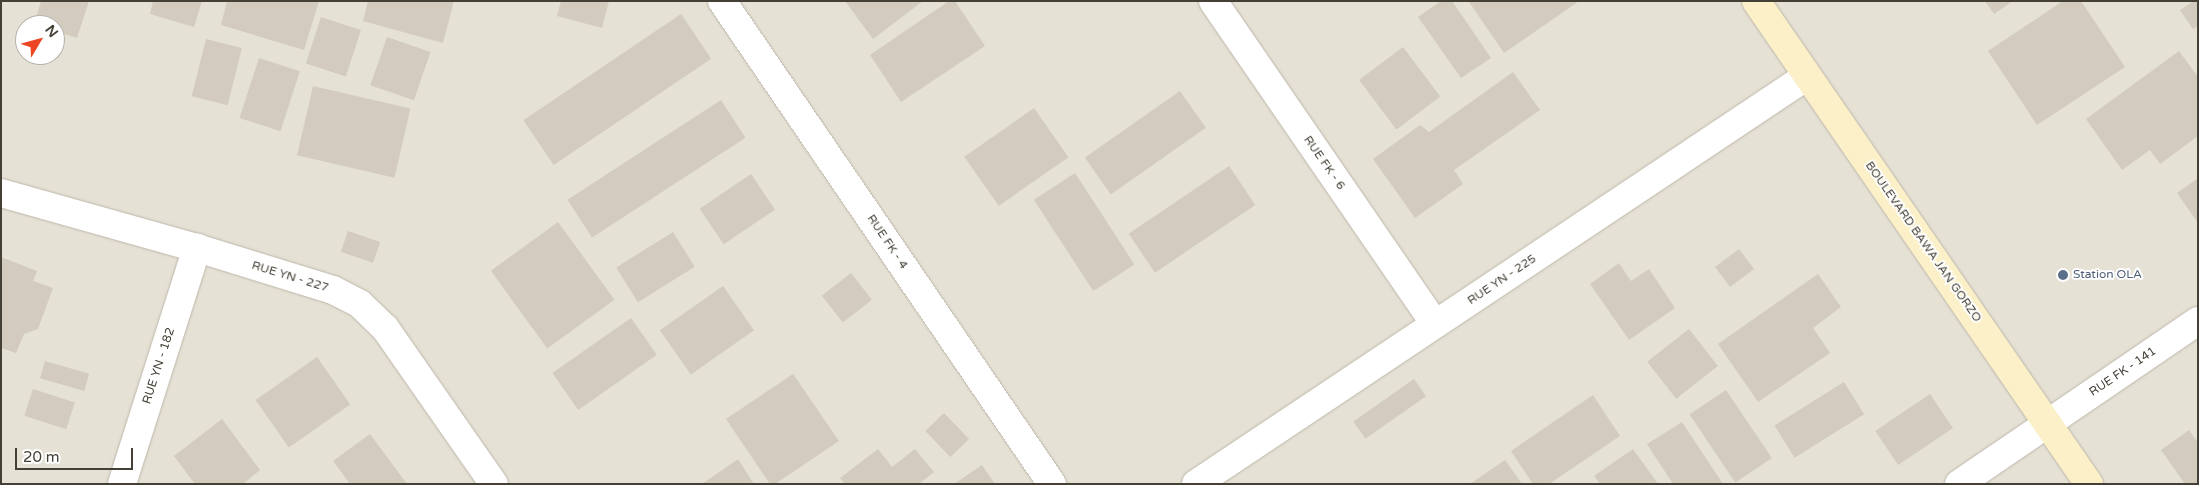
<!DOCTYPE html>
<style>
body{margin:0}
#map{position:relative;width:2199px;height:485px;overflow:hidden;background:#f2efe7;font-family:"Varela Round",sans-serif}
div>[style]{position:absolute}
.residential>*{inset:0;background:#e6e1d5}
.building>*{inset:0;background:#d3cbbd;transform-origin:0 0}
.roads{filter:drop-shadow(0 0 1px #bdb7aa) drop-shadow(0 0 1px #bdb7aa)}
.minor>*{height:28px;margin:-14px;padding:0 14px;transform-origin:14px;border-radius:14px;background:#fff}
.secondary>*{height:28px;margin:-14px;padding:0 14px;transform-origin:14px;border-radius:14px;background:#fbf0c8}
.dots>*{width:14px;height:14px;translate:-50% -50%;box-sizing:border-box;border:2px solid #fff;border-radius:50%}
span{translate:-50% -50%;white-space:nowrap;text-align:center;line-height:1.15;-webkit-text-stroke:4px #fff;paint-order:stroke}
.street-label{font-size:12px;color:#454036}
.service-label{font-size:12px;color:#4e5e75}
.left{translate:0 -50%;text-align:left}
.frame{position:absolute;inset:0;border:2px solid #454036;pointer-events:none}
.north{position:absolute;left:15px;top:15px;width:50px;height:50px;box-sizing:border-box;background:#fff;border:1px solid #b5b3af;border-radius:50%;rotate:53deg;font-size:14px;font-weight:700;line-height:20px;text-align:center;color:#454036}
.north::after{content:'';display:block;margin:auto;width:18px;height:22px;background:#ec4624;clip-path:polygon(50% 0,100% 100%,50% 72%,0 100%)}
.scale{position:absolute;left:15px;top:448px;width:118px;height:22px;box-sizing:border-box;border:2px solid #454036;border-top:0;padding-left:6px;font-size:15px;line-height:18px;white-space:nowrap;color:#454036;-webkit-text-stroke:4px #fff;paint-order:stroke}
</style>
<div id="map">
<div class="residential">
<div style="clip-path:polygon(evenodd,1px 1px,2198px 1px,2198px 484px,1px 484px,1px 1px,25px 25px,55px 25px,55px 55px,25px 55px,25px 25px)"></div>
</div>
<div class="building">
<div style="clip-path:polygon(41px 1px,89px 1px,77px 38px,55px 31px,55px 25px,34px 25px)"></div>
<div style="clip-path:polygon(153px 1px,202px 1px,194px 27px,150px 14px)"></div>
<div style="clip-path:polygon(227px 1px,319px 1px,304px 50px,221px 25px)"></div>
<div style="clip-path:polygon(368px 1px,454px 1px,443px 43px,363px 21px)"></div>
<div style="clip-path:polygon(561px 1px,609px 1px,602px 28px,557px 16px)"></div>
<div style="clip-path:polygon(845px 1px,923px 1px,873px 39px)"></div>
<div style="clip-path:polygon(949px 1px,955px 1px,985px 46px,901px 102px,870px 55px)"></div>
<div style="clip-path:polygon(1441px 1px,1452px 1px,1491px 58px,1461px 78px,1418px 17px)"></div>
<div style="clip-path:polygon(1579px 1px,1504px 53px,1469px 2px,1470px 1px)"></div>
<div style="clip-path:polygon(1985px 1px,2013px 1px,1994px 14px)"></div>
<div style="clip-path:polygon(2063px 1px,2081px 1px,2125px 67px,2037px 125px,1988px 51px)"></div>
<div style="clip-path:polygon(2194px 1px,2198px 1px,2198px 26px,2193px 29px,2180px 10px)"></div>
<div style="left:681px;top:14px;width:54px;height:190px;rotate:56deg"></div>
<div style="left:321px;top:17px;width:42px;height:49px;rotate:18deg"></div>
<div style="left:387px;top:37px;width:46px;height:51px;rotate:19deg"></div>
<div style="left:206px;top:39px;width:37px;height:59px;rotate:14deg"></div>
<div style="left:1403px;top:47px;width:62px;height:55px;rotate:53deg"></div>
<div style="clip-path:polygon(2179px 51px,2198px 77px,2198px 136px,2160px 164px,2150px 150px,2122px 170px,2086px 119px)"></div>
<div style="left:259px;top:58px;width:43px;height:63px;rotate:18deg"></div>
<div style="clip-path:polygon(1513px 72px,1540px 110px,1454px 170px,1463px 184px,1415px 218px,1373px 159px,1420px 125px,1429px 132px)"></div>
<div style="left:313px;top:86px;width:100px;height:71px;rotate:13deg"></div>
<div style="left:1180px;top:91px;width:45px;height:116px;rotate:55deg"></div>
<div style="left:721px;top:100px;width:45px;height:183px;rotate:57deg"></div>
<div style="left:1034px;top:108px;width:60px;height:85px;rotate:55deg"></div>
<div style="left:1229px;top:166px;width:47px;height:121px;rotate:56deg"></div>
<div style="left:1075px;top:173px;width:109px;height:49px;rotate:57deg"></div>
<div style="left:751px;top:174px;width:43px;height:62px;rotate:56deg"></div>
<div style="clip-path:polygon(2198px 178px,2198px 223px,2177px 193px)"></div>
<div style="left:558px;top:222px;width:96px;height:83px;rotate:54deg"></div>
<div style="left:348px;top:231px;width:34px;height:22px;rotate:19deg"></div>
<div style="left:673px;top:232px;width:41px;height:67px;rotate:58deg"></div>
<div style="left:1739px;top:249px;width:25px;height:30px;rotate:53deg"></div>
<div style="clip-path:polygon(1px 257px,37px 271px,33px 281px,53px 288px,38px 329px,24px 334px,16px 353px,1px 348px)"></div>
<div style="clip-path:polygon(1619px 263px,1631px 281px,1649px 269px,1675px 308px,1629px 340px,1590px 284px)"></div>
<div style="left:851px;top:273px;width:34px;height:37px;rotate:52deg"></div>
<div style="clip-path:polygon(1818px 274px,1841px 307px,1813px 328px,1830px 353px,1758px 402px,1718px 344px)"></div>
<div style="left:723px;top:286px;width:54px;height:77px;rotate:55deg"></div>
<div style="left:631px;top:318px;width:45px;height:96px;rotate:55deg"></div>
<div style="left:1689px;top:329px;width:47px;height:53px;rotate:52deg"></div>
<div style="left:317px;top:357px;width:58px;height:75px;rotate:55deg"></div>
<div style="left:45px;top:361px;width:46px;height:18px;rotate:16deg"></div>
<div style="clip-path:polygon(793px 374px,839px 441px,775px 484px,770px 484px,726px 419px)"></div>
<div style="left:1414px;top:379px;width:21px;height:74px;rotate:55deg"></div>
<div style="left:1844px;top:382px;width:38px;height:82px;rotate:58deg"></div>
<div style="left:33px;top:389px;width:44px;height:28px;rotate:18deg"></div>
<div style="left:1726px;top:390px;width:82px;height:44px;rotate:56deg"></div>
<div style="left:1930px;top:394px;width:41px;height:66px;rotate:56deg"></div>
<div style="clip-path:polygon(1593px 395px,1620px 436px,1549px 484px,1533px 484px,1511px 451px)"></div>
<div style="left:944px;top:413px;width:36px;height:26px;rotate:46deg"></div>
<div style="clip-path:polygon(222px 419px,260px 470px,243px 484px,195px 484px,174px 456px)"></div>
<div style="clip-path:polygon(1682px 422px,1723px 484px,1673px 484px,1647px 444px)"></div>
<div style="clip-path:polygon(2189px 430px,2198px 443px,2198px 484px,2185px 484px,2161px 450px)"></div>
<div style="clip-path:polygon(370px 434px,407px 484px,350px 484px,333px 461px)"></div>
<div style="clip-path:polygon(878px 449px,892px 467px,915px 449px,934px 472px,919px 484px,845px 484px,840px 478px)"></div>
<div style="clip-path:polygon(1633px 449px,1658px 484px,1600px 484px,1594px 476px)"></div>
<div style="clip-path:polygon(738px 459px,754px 484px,702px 484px)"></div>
<div style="clip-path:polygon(1505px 460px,1522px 484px,1470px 484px)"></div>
<div style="clip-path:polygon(982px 465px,995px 484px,954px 484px)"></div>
</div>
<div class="roads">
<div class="minor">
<div style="left:722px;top:1px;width:585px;rotate:55.66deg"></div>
<div style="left:1213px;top:1px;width:392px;rotate:55.5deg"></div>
<div style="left:1px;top:193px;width:204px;rotate:15.7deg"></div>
<div style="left:197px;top:248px;width:142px;rotate:17.2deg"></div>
<div style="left:333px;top:290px;width:30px;rotate:27deg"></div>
<div style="left:360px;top:304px;width:35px;rotate:44deg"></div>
<div style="left:385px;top:328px;width:190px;rotate:55.1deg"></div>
<div style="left:122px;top:484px;width:248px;rotate:-72.4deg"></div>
<div style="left:1196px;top:484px;width:735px;rotate:-33.73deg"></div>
<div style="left:1959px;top:484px;width:289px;rotate:-34.3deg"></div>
</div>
<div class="secondary">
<div style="left:1756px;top:1px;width:587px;rotate:55.42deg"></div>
</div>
</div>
<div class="dots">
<div style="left:2063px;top:275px;background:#5c6f8a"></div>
</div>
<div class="street-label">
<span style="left:1324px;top:163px;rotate:55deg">RUE FK - 6</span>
<span style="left:887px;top:242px;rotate:56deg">RUE FK - 4</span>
<span style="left:1923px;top:242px;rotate:55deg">BOULEVARD BAWA JAN GORZO</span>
<span style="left:290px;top:277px;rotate:17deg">RUE YN - 227</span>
<span style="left:1502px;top:280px;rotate:-34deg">RUE YN - 225</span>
<span style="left:159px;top:366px;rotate:-72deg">RUE YN - 182</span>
<span style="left:2123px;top:372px;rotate:-34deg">RUE FK - 141</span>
</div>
<div class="service-label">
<span class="left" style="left:2073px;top:275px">Station OLA</span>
</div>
<div class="frame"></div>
<div class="north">N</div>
<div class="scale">20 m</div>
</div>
